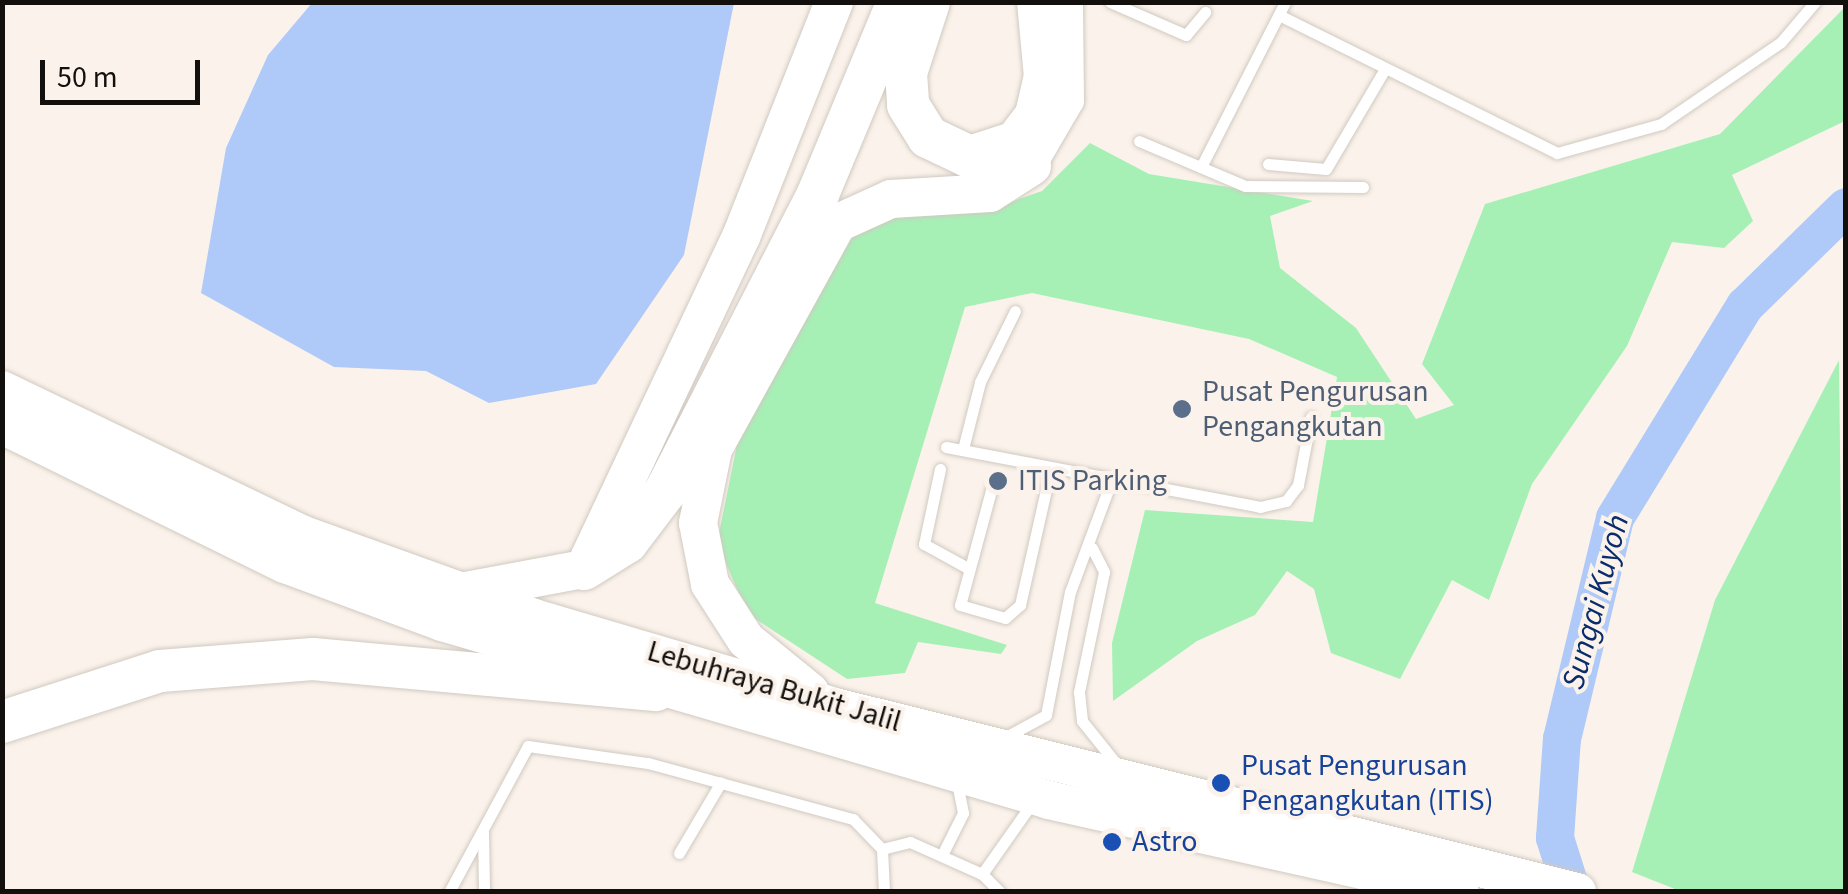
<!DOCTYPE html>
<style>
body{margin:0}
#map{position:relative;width:1848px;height:894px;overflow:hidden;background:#fbf3eb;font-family:"Source Sans 3",sans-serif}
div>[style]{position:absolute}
.green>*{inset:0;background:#a6f0b6}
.water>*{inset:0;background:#afcaf8}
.river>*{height:38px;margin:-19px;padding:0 19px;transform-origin:19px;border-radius:19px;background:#afcaf8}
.roads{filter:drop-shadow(0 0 2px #d0c9c1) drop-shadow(0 0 2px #d0c9c1)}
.service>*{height:11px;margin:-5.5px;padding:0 5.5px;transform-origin:5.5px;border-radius:5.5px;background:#fff}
.tertiary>*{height:28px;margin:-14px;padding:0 14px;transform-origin:14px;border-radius:14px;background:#fff}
.trunk>*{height:38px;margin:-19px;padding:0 19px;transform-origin:19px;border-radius:19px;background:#fff}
.motorway>*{height:42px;margin:-21px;padding:0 21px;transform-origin:21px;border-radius:21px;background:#fff}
.dots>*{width:28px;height:28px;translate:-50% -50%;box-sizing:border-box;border:5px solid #fbf3eb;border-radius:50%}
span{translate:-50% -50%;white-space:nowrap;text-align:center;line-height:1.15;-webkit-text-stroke:8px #fbf3eb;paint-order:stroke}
.service-label{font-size:30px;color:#4e5e75}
.left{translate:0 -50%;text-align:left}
.street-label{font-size:30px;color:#120f0d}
.transit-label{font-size:30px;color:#164399}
.water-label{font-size:32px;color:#082c6c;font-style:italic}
.frame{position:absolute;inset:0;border:5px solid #120f0d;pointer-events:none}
.scale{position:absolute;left:40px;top:60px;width:160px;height:45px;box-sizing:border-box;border:5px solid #120f0d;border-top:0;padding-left:12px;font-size:30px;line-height:35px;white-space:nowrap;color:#120f0d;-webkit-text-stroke:8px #fbf3eb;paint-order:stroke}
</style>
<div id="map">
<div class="green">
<div style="clip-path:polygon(1845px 7px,1845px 121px,1732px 175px,1753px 221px,1724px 248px,1672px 242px,1627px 346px,1532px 484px,1489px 600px,1452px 580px,1400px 679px,1331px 653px,1314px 589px,1287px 571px,1255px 615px,1197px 641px,1113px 701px,1112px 643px,1145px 510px,1313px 522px,1337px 377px,1249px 339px,1032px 293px,965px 307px,875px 603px,1007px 645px,1001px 654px,918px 642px,905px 673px,847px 679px,748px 614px,717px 543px,738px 440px,841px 235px,891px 210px,985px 211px,1042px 191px,1090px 143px,1149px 174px,1313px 201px,1270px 216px,1280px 268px,1356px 328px,1416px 419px,1454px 405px,1422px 364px,1485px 204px,1720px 134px)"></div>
<div style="clip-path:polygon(1839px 360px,1845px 891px,1680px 891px,1632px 872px,1715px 600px)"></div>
</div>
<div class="water">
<div style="clip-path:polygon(312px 3px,734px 3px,684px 255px,596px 384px,489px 403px,426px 371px,334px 367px,201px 293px,226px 148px,268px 55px)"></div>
</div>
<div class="river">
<div style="left:1572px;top:892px;width:57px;rotate:-107.5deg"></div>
<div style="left:1555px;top:838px;width:99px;rotate:-86deg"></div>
<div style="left:1562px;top:739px;width:227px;rotate:-76.5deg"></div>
<div style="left:1615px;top:518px;width:249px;rotate:-58.5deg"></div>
<div style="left:1745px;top:306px;width:141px;rotate:-44.4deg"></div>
</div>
<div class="roads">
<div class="service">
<div style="left:1110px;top:2px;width:83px;rotate:23.5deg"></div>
<div style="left:1186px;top:35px;width:30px;rotate:-50deg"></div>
<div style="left:1279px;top:15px;width:310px;rotate:26.4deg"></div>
<div style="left:1557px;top:153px;width:108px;rotate:-15.6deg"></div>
<div style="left:1661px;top:124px;width:145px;rotate:-34.3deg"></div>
<div style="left:1781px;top:42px;width:52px;rotate:-49.6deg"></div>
<div style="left:1139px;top:141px;width:115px;rotate:23deg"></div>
<div style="left:1245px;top:186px;width:118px;rotate:0.5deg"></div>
<div style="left:1268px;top:164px;width:58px;rotate:4.9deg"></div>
<div style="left:1326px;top:169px;width:116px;rotate:-59.5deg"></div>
<div style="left:1201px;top:167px;width:185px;rotate:-63deg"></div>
<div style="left:964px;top:445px;width:65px;rotate:-75.7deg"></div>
<div style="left:980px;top:382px;width:79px;rotate:-63.8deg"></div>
<div style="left:946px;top:447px;width:320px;rotate:10.8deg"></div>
<div style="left:1260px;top:507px;width:27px;rotate:-13deg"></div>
<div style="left:1286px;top:501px;width:20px;rotate:-53deg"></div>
<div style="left:1298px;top:485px;width:69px;rotate:-79.2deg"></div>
<div style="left:940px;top:469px;width:77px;rotate:102deg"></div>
<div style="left:924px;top:544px;width:48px;rotate:28.7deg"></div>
<div style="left:993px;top:483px;width:126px;rotate:105.1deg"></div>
<div style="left:960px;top:605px;width:47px;rotate:16.1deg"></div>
<div style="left:1005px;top:618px;width:20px;rotate:-41deg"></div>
<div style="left:1020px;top:605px;width:141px;rotate:-77.3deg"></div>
<div style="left:1092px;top:548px;width:27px;rotate:63deg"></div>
<div style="left:1104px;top:572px;width:123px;rotate:101.8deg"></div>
<div style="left:1079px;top:692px;width:29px;rotate:84deg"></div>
<div style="left:1082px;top:721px;width:58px;rotate:51.3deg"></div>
<div style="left:1002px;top:739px;width:50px;rotate:-28.6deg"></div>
<div style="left:1046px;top:715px;width:125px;rotate:-79deg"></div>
<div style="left:1070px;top:592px;width:121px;rotate:-69.6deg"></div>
<div style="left:483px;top:832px;width:60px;rotate:89deg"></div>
<div style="left:882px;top:849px;width:29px;rotate:-14deg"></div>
<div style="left:910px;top:842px;width:79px;rotate:24deg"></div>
<div style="left:982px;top:874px;width:25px;rotate:45deg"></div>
<div style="left:882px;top:849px;width:43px;rotate:87.3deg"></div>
<div style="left:679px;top:853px;width:82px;rotate:-59.4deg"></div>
<div style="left:942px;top:855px;width:47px;rotate:-63.4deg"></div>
<div style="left:963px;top:813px;width:33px;rotate:-101deg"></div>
<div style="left:982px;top:874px;width:83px;rotate:-54.8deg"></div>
<div style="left:449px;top:892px;width:166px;rotate:-61.6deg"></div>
<div style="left:528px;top:746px;width:121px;rotate:8.1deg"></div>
<div style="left:648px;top:763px;width:213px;rotate:15.3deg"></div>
<div style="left:853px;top:819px;width:42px;rotate:46deg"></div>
</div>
<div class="tertiary">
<div style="left:1032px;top:166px;width:75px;rotate:-59.7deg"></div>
<div style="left:1070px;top:101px;width:99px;rotate:-90.6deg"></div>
</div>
<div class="trunk">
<div style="left:2px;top:390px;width:332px;rotate:25.7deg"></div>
<div style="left:301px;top:534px;width:245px;rotate:19.8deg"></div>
<div style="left:531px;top:617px;width:313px;rotate:16.5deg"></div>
<div style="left:831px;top:706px;width:769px;rotate:14deg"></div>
<div style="left:2px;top:425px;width:315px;rotate:26.2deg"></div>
<div style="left:285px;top:564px;width:167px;rotate:20.3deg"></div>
<div style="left:442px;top:622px;width:633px;rotate:16.34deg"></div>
<div style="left:1049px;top:800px;width:421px;rotate:12.6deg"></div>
<div style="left:466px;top:591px;width:120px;rotate:-10.6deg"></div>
<div style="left:584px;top:569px;width:367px;rotate:-64.7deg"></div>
<div style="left:741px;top:237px;width:253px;rotate:-68.4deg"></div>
<div style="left:810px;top:692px;width:82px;rotate:-140.9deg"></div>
<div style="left:746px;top:640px;width:67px;rotate:-122.7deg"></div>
<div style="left:710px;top:584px;width:62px;rotate:-101.1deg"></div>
<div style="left:698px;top:523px;width:76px;rotate:-78.5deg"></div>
<div style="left:713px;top:449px;width:258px;rotate:-61.1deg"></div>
<div style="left:838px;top:223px;width:58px;rotate:-24.4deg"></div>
<div style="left:891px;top:199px;width:99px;rotate:-3.5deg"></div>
<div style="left:990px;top:193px;width:50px;rotate:-32.7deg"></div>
</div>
<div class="motorway">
<div style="left:929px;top:2px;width:75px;rotate:107.9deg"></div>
<div style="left:906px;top:73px;width:32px;rotate:86deg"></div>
<div style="left:908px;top:105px;width:38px;rotate:58deg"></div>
<div style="left:928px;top:137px;width:47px;rotate:25.5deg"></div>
<div style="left:970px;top:157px;width:48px;rotate:-18.1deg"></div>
<div style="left:1016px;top:142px;width:34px;rotate:-53deg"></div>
<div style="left:1036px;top:115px;width:39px;rotate:-77deg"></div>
<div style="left:1045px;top:77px;width:75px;rotate:-95.3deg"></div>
<div style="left:584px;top:569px;width:51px;rotate:-32.1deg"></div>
<div style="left:627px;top:542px;width:63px;rotate:-52.8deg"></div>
<div style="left:665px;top:492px;width:335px;rotate:-62.8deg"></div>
<div style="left:818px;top:194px;width:208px;rotate:-67.4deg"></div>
<div style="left:2px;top:722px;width:166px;rotate:-17.9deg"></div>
<div style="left:160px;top:671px;width:153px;rotate:-4.5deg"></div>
<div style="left:313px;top:659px;width:344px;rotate:5.2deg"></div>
</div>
</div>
<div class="dots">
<div style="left:1182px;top:409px;background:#5c6f8a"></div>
<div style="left:998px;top:481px;background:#5c6f8a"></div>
<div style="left:1221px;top:783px;background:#1a4fb4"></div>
<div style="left:1112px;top:842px;background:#1a4fb4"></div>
</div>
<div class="service-label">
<span class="left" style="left:1202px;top:409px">Pusat Pengurusan<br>Pengangkutan</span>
<span class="left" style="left:1018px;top:481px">ITIS Parking</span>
</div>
<div class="street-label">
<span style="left:774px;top:687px;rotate:16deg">Lebuhraya Bukit Jalil</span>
</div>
<div class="transit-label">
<span class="left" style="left:1241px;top:783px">Pusat Pengurusan<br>Pengangkutan (ITIS)</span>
<span class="left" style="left:1132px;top:842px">Astro</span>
</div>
<div class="water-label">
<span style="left:1596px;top:602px;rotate:-75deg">Sungai Kuyoh</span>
</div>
<div class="frame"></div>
<div class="scale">50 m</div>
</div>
